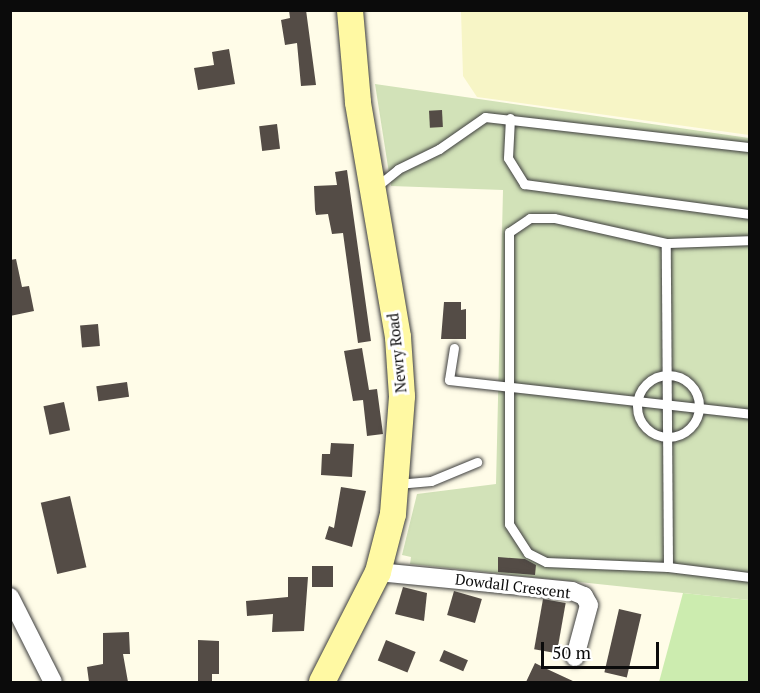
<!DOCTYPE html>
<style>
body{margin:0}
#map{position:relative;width:760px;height:693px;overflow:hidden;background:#fffce8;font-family:"PT Serif",serif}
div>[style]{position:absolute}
.farmland>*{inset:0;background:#f7f5c6}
.green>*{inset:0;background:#ccecaf}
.cemetery>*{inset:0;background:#d2e2b8}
.building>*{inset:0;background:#544c46;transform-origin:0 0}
.roads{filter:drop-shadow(0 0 2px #3e3e3e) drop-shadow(0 0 2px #3e3e3e)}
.service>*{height:9px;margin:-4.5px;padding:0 4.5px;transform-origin:4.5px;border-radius:4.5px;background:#fff}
.service>.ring{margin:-4.5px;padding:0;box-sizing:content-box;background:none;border:9px solid #fff;border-radius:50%}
.minor>*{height:18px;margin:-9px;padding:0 9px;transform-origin:9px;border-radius:9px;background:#fff}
.secondary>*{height:26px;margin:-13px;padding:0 13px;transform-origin:13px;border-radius:13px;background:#fff9a3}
span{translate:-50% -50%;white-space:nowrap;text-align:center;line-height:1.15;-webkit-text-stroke:6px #fff;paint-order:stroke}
.street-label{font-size:15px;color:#0b0b0b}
.frame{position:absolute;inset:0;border:12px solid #0b0b0b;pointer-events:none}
.scale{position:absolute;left:541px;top:642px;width:118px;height:27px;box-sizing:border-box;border:3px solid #0b0b0b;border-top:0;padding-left:8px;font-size:18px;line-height:21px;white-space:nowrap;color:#0b0b0b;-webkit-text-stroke:4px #fff;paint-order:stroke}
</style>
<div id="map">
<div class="farmland">
<div style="clip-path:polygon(461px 11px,749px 11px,749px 135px,477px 97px,463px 76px)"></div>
</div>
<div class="green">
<div style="clip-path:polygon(683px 593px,749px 600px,749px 682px,659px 682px)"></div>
</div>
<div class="cemetery">
<div style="clip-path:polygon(375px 84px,749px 138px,749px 600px,410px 564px,411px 557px,402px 555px,417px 494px,496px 484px,503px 190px,391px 186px)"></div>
</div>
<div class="building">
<div style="clip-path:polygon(289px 10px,306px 10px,316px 85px,301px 86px,297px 43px,285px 45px,281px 20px,290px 18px)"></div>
<div style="clip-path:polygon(229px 49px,235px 84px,198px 90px,194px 68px,214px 65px,212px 52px)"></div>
<div style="left:442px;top:110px;width:17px;height:13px;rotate:87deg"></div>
<div style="left:277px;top:124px;width:25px;height:18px;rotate:83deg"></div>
<div style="clip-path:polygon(347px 170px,371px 341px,358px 343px,343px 233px,332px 234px,328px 214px,316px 215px,315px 210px,314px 186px,337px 185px,335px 172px)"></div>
<div style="clip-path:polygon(16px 259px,22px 287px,29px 286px,34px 311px,10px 316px,10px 260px)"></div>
<div style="clip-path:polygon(444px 302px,461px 302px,461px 310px,466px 309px,466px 339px,441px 339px)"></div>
<div style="left:98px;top:324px;width:22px;height:18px;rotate:85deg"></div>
<div style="clip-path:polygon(362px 348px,369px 390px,377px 389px,383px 434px,367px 436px,363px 400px,353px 401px,344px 351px)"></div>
<div style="left:127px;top:382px;width:15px;height:31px;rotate:82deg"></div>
<div style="left:64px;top:402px;width:29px;height:21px;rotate:78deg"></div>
<div style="clip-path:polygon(331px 443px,354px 444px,352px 477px,321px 475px,322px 454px,330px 454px)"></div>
<div style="clip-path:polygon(341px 487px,366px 491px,352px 547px,325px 539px,329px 526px,334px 528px)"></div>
<div style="left:70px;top:496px;width:73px;height:30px;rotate:77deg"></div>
<div style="clip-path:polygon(498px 557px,525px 559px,536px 565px,535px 575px,498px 572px)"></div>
<div style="left:312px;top:566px;width:21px;height:21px"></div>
<div style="clip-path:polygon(288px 577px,308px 577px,304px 631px,272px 632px,273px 614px,247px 616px,246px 601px,288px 597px)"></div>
<div style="clip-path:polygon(403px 587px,427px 593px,424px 621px,395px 614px)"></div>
<div style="left:454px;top:591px;width:29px;height:25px;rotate:16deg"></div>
<div style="left:543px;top:599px;width:23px;height:51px;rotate:10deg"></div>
<div style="left:619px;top:609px;width:23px;height:65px;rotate:13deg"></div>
<div style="clip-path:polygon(129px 632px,130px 654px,123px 654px,128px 682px,89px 682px,87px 667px,103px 664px,103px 633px)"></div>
<div style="clip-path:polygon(198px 640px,219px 641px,219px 674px,212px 674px,212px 682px,198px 682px)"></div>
<div style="left:386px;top:640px;width:32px;height:22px;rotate:22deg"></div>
<div style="left:444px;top:650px;width:26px;height:12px;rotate:23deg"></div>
<div style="clip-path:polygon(535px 663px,547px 669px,575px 682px,526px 682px)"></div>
</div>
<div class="roads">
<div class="service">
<div style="left:510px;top:118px;width:40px;rotate:92.9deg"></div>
<div style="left:508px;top:158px;width:31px;rotate:58deg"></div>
<div style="left:524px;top:184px;width:228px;rotate:7.6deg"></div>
<div style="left:376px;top:187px;width:28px;rotate:-39deg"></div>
<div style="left:398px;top:169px;width:46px;rotate:-26deg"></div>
<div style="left:439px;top:149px;width:56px;rotate:-34.8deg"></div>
<div style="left:485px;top:117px;width:267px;rotate:6.5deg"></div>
<div style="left:666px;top:243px;width:115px;rotate:-167.4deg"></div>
<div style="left:554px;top:218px;width:24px;rotate:180deg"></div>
<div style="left:530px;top:218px;width:25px;rotate:146deg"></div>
<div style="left:509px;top:232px;width:292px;rotate:90deg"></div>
<div style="left:509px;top:524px;width:35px;rotate:57deg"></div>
<div style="left:528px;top:553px;width:20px;rotate:27deg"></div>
<div style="left:546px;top:562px;width:122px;rotate:2.3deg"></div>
<div style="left:668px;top:567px;width:83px;rotate:7deg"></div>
<div style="left:454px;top:348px;width:32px;rotate:99deg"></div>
<div style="left:449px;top:380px;width:303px;rotate:6.4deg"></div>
<div class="ring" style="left:637px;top:375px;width:53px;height:53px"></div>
<div style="left:397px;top:484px;width:34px;rotate:-5deg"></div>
<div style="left:431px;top:481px;width:50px;rotate:-22.4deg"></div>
<div style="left:668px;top:567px;width:324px;rotate:-90.4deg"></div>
<div style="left:666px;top:243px;width:84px;rotate:-2deg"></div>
</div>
<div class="minor">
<div style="left:378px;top:572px;width:195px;rotate:5.6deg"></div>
<div style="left:572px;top:591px;width:13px;rotate:23deg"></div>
<div style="left:584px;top:596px;width:10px;rotate:61deg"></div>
<div style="left:589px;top:605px;width:54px;rotate:105.1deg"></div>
<div style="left:10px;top:597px;width:95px;rotate:63.2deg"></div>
</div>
<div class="secondary">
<div style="left:322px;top:682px;width:123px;rotate:-63deg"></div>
<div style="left:378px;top:572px;width:60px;rotate:-75.5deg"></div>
<div style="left:393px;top:514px;width:118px;rotate:-85.6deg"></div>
<div style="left:402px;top:396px;width:59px;rotate:-93.9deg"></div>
<div style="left:398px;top:337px;width:238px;rotate:-99.7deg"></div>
<div style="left:358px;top:102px;width:92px;rotate:-95deg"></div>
</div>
</div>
<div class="street-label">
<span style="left:397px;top:353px;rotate:-96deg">Newry Road</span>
<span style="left:513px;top:586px;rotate:7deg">Dowdall Crescent</span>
</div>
<div class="frame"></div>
<div class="scale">50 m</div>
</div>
